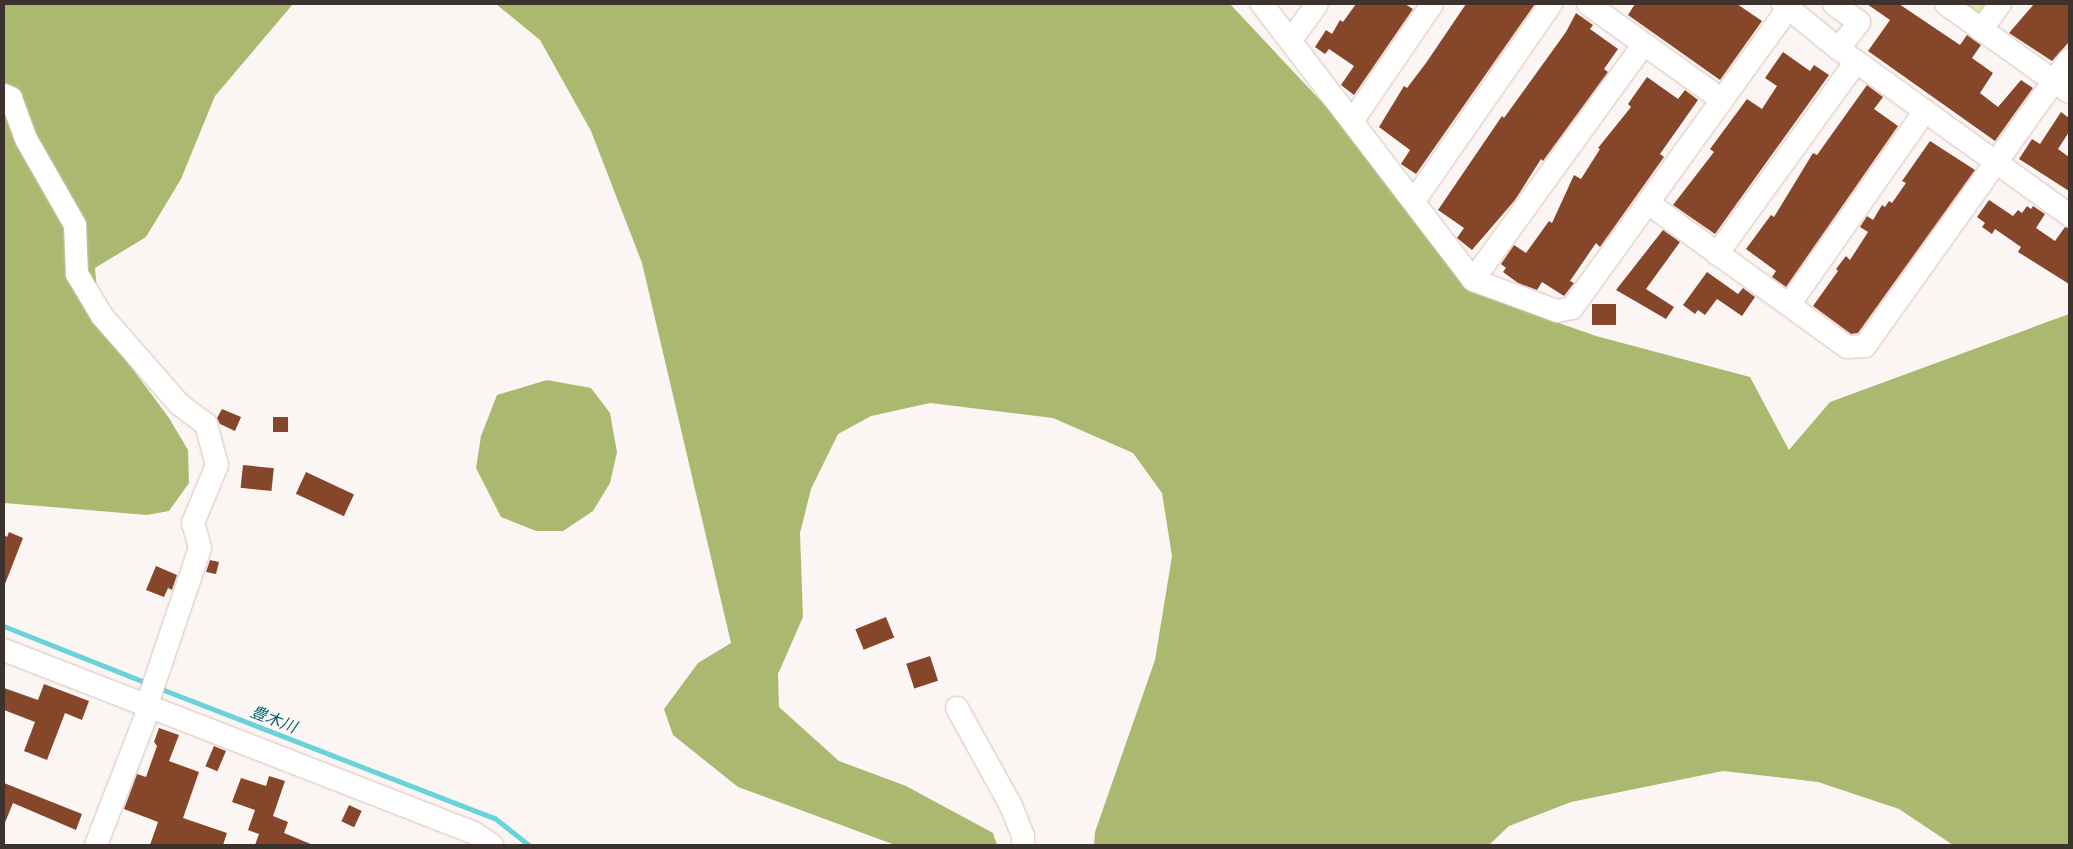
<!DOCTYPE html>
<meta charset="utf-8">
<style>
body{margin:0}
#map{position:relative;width:2073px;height:849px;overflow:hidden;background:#fbf6f4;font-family:Georgia,"Noto Sans JP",serif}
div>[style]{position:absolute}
.green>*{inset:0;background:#dfeda9}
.forest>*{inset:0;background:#abb970}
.stream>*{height:4.5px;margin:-2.25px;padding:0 2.25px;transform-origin:2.25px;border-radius:2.25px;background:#6ad2da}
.building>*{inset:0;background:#864629;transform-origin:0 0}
.roads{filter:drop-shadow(0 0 1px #dac0b6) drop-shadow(0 0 1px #dac0b6)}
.minor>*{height:22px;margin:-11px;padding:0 11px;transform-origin:11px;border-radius:11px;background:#fff}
span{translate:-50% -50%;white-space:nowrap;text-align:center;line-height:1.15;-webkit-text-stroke:5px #fbf6f4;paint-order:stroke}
.water-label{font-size:16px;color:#026268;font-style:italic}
.frame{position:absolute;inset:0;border:5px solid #3d332e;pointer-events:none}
</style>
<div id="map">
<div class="green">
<div style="clip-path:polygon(1962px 4px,1994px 4px,1988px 12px,1976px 14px)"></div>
</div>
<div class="forest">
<div style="clip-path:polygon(4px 4px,293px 4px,215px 96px,181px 179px,146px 237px,95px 268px,100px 325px,169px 418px,188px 450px,189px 483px,169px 511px,147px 515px,4px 503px)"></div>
<div style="clip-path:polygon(496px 4px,1230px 4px,1365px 148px,1471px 292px,1596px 336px,1750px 377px,1789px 450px,1830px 402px,2069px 314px,2069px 845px,1953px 845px,1899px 809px,1818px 782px,1723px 771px,1571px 802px,1509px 826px,1489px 845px,1094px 845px,1095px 832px,1155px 660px,1172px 556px,1162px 493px,1133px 453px,1053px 418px,930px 403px,871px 416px,838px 434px,811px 489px,800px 533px,803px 617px,778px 674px,779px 707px,839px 761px,906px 786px,993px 833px,997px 845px,895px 845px,738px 787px,673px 735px,664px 709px,698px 663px,731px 643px,642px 263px,591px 131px,540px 40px)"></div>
<div style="clip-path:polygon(547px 380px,591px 388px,610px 413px,617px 452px,610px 483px,593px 511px,563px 531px,536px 531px,501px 517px,476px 468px,481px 436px,497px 395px)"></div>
</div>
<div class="stream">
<div style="left:4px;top:626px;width:154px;rotate:21.7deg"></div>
<div style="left:159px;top:688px;width:360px;rotate:21.2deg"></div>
<div style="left:495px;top:818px;width:43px;rotate:38.5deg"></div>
</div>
<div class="building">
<div style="clip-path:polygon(1356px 4px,1405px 4px,1413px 9px,1354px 95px,1341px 85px,1354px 66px,1329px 49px,1325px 54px,1315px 47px,1326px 30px,1332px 34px,1340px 20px,1343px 22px)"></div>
<div style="clip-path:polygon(1466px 4px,1535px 4px,1416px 174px,1401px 164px,1410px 150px,1379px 127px,1404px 86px,1407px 88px,1426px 63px)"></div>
<div style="clip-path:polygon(1635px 4px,1737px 4px,1762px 21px,1720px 80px,1628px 15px)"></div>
<div style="clip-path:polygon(1867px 4px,1899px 4px,1960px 45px,1967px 35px,1981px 45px,1972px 58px,1993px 73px,1980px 93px,1998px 107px,2021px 80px,2033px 88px,1995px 141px,1868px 51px,1890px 20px)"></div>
<div style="clip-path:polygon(2034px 4px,2069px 4px,2069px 42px,2052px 61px,2009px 33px)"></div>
<div style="clip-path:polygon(1576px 13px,1593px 25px,1590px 29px,1618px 49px,1604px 69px,1608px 72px,1543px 161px,1541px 159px,1515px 200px,1472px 250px,1457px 238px,1464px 228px,1438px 210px,1502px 116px,1504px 118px,1566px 32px)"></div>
<div style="clip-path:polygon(1783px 52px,1810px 71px,1814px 65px,1829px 75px,1715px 234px,1673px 205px,1714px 152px,1710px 149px,1747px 99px,1762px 109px,1777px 86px,1765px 78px)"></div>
<div style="clip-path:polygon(1647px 77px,1678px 99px,1685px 90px,1698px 100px,1660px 154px,1664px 157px,1600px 247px,1596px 243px,1570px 281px,1574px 283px,1564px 296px,1542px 282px,1537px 290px,1518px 283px,1503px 272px,1506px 268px,1501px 264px,1514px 245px,1526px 253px,1549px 221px,1552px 223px,1574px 175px,1581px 179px,1600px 149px,1598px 148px,1631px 107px,1628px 104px)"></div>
<div style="clip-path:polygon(1867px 85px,1883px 97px,1874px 109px,1898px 126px,1786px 287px,1772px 277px,1776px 271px,1746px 249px,1771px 215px,1774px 217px,1813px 153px,1817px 155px)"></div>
<div style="clip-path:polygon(2061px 112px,2069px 118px,2069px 132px,2058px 149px,2069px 157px,2069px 191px,2019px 159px,2032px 139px,2040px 144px)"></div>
<div style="clip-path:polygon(1930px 141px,1975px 170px,1858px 333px,1851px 334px,1813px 306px,1838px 271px,1836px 269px,1846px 256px,1850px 260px,1868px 232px,1860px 227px,1867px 216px,1873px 220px,1882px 205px,1885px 207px,1889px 201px,1892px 203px,1906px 183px,1902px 181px)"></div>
<div style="clip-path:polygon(1989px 200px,2013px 216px,2018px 210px,2022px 213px,2027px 206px,2031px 209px,2033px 206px,2045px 214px,2036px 228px,2055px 241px,2065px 227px,2069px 228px,2069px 284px,2018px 252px,2021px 247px,1995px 229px,1992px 234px,1982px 227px,1985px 223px,1977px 217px)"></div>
<div style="clip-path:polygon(1663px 230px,1680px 242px,1646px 289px,1674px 307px,1666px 319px,1616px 290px)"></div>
<div style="clip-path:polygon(1707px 272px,1738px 294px,1743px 288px,1755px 297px,1742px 316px,1717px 299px,1705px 315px,1698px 310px,1695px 314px,1683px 305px)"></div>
<div style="left:1616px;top:304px;width:21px;height:24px;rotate:90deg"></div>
<div style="clip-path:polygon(222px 409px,241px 417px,235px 431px,220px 424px,217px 418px)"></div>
<div style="left:288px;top:417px;width:15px;height:15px;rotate:90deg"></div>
<div style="left:243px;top:465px;width:31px;height:23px;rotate:6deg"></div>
<div style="left:306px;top:472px;width:53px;height:24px;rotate:25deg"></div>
<div style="clip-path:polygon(9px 532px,23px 538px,5px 584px,4px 535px,7px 537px)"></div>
<div style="clip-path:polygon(210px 560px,219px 562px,216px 574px,206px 572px)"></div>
<div style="clip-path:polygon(156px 566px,177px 575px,172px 590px,168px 588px,164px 597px,146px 590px)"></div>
<div style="left:886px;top:617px;width:22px;height:33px;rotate:68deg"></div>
<div style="left:930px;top:656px;width:26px;height:25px;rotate:72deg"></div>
<div style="clip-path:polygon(44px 684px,89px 701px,82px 720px,65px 713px,47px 760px,24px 751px,35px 722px,4px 710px,4px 688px,38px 700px)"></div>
<div style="clip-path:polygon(159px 728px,179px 735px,169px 761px,199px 772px,183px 818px,227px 833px,223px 845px,150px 845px,158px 822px,124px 809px,137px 774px,146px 777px,157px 746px,154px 742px)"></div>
<div style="left:214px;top:746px;width:13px;height:22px;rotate:23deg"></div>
<div style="clip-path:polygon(269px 776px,285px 781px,273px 816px,288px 822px,284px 833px,313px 845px,255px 845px,259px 834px,248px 830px,255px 810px,232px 802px,241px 778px,266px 786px)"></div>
<div style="clip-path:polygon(4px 783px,82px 814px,76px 830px,13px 803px,4px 825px)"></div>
<div style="left:349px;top:805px;width:14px;height:18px;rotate:25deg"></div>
</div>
<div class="roads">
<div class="minor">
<div style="left:1262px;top:4px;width:347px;rotate:52.6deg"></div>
<div style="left:1473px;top:280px;width:90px;rotate:20.3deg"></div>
<div style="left:1557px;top:311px;width:15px;rotate:-11deg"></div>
<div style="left:1572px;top:308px;width:375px;rotate:-54.2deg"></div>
<div style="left:1588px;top:4px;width:165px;rotate:35.6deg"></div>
<div style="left:1783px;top:4px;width:72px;rotate:38.8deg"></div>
<div style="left:1839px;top:49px;width:284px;rotate:35.8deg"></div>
<div style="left:1834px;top:4px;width:31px;rotate:36deg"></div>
<div style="left:1859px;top:22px;width:34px;rotate:127deg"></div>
<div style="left:1946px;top:4px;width:151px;rotate:35.6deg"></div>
<div style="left:1981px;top:30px;width:32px;rotate:-54deg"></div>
<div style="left:1291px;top:40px;width:44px;rotate:-54.2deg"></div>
<div style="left:4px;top:95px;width:8px;rotate:23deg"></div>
<div style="left:11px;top:98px;width:44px;rotate:69.9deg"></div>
<div style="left:26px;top:139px;width:99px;rotate:60.3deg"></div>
<div style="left:75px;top:225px;width:49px;rotate:87.7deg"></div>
<div style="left:77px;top:274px;width:49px;rotate:59.2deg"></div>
<div style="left:102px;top:316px;width:117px;rotate:48.8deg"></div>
<div style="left:179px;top:404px;width:34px;rotate:37deg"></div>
<div style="left:206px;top:424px;width:42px;rotate:75deg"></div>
<div style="left:217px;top:465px;width:63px;rotate:112.5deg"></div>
<div style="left:193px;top:523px;width:26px;rotate:74deg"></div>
<div style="left:200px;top:548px;width:166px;rotate:108.7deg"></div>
<div style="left:1353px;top:120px;width:140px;rotate:-55.7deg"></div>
<div style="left:1414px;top:201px;width:240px;rotate:-55.2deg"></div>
<div style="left:1648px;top:203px;width:246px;rotate:35.9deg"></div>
<div style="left:1847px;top:347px;width:18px;rotate:-3deg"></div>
<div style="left:1865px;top:346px;width:351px;rotate:-54.5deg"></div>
<div style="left:1717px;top:254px;width:237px;rotate:-54.1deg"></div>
<div style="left:1473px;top:280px;width:291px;rotate:-54.1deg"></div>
<div style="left:1789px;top:305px;width:237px;rotate:-55deg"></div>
<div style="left:4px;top:650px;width:504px;rotate:21.27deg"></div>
<div style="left:474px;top:833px;width:22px;rotate:34deg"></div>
<div style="left:957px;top:708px;width:112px;rotate:61.1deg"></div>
<div style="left:1011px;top:806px;width:32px;rotate:68deg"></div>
<div style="left:1023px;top:836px;width:9px;rotate:90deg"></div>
<div style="left:96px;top:845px;width:149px;rotate:-68.8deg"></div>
</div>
</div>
<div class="water-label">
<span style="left:274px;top:718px;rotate:21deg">豊木川</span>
</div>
<div class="frame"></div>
</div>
